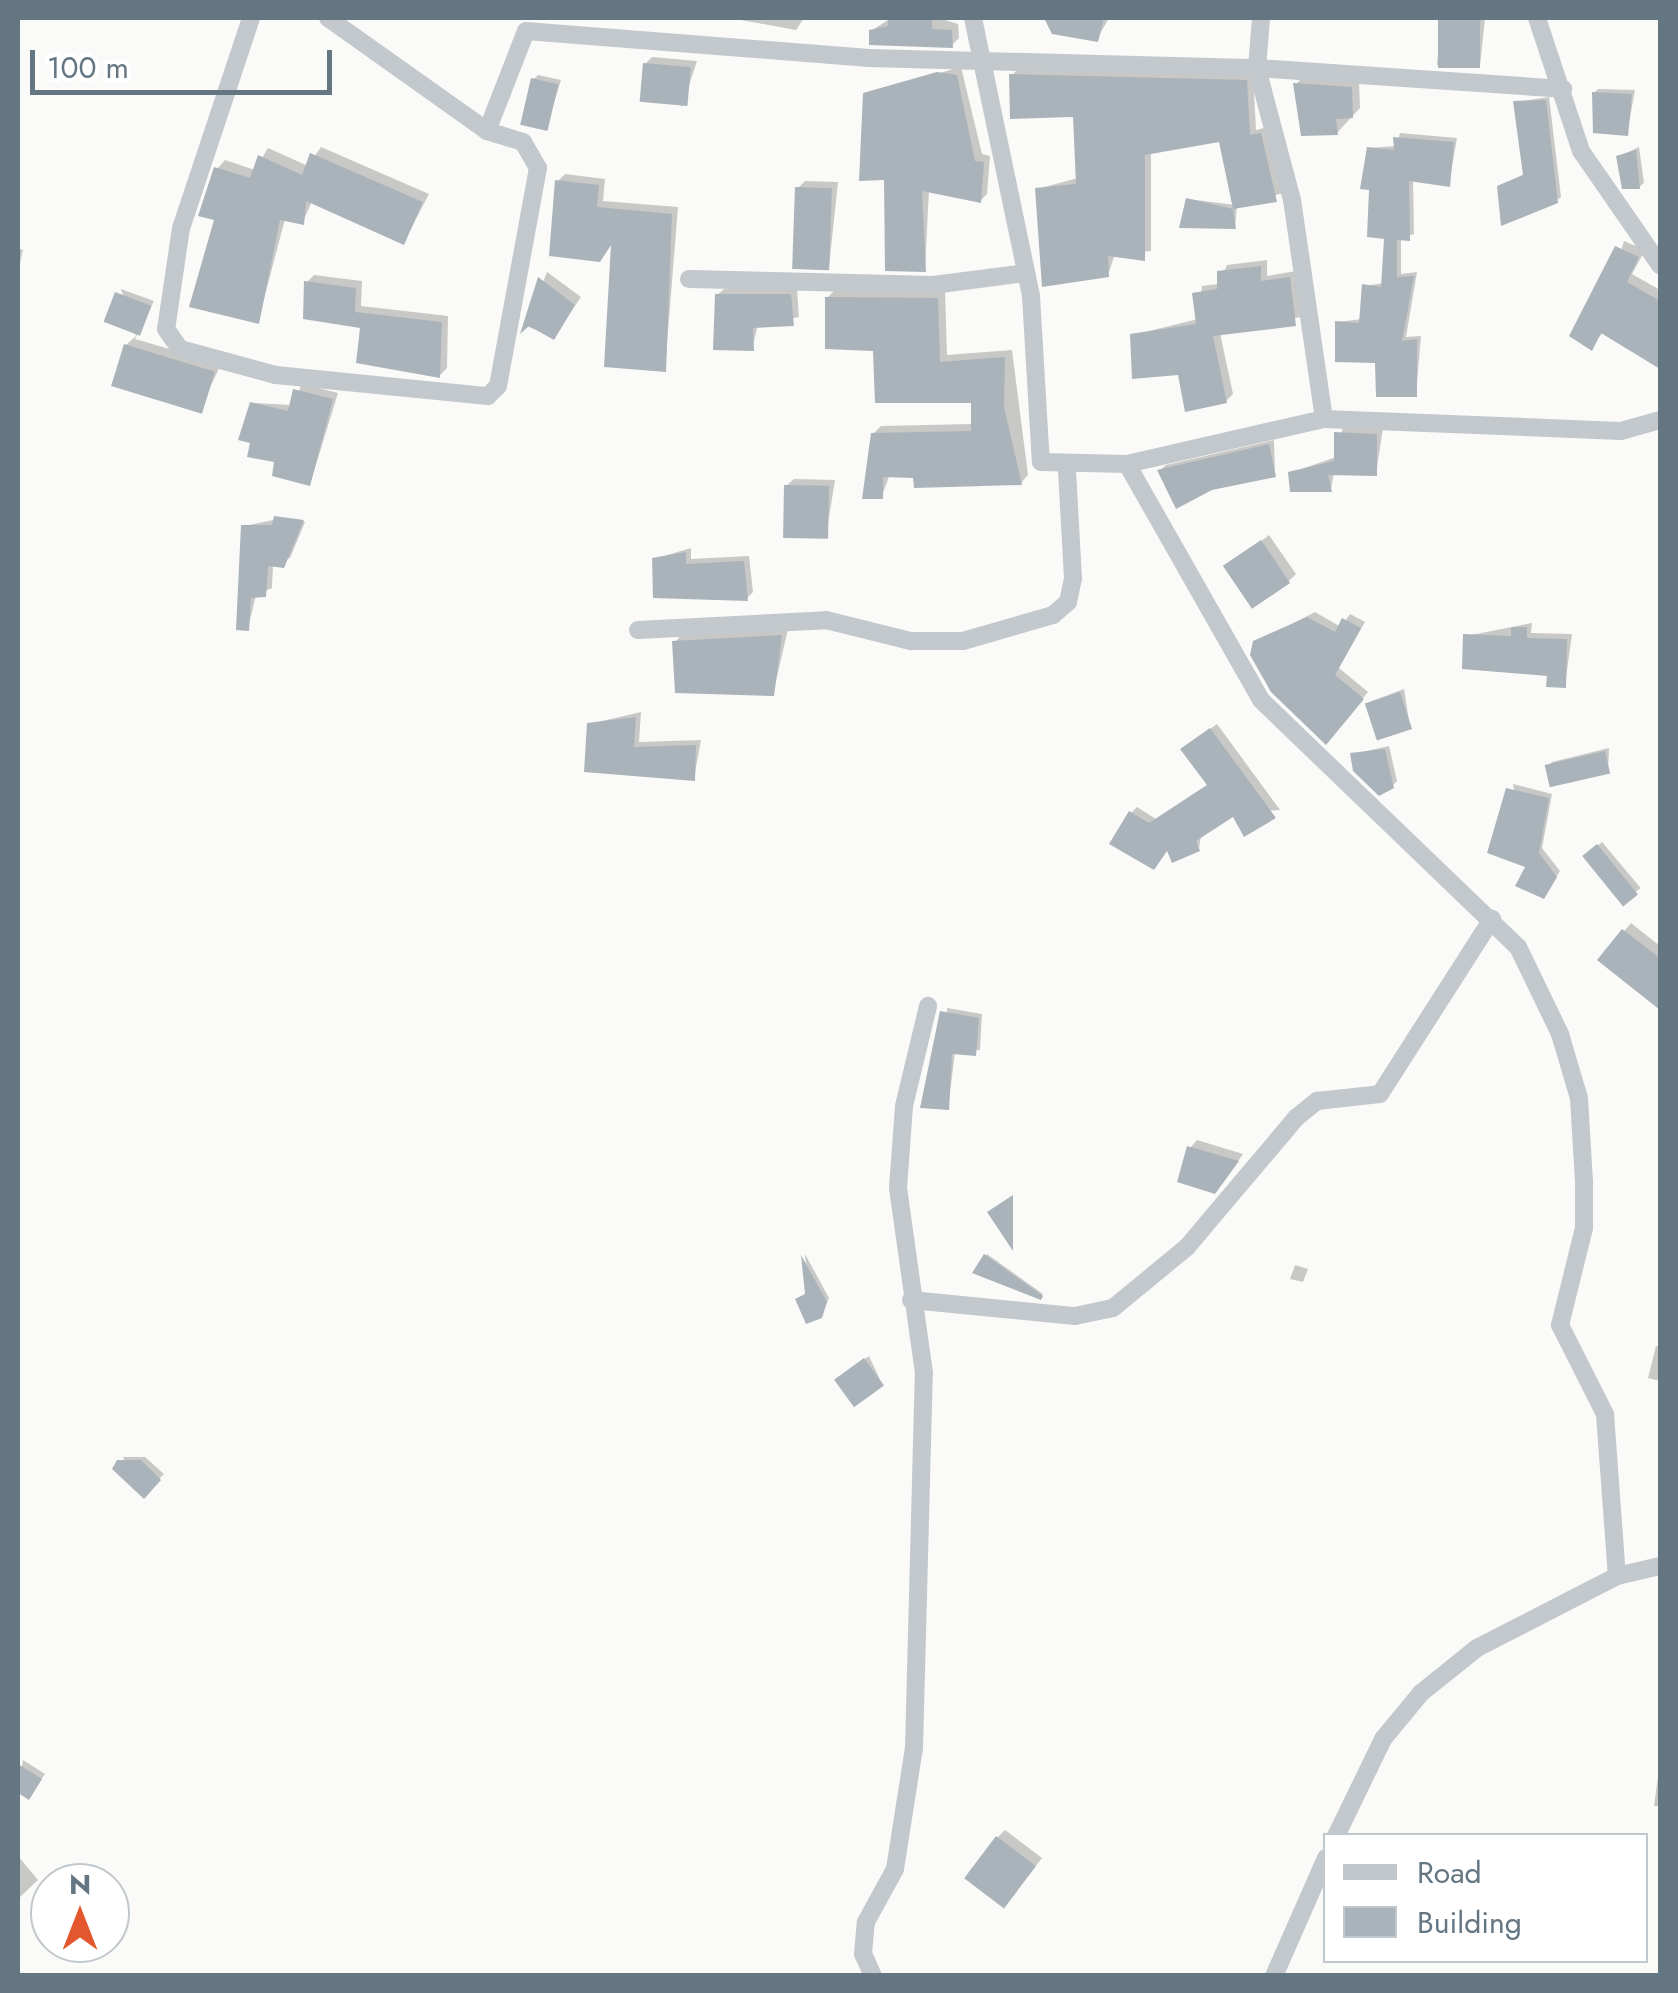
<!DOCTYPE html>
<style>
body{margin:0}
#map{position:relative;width:1678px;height:1993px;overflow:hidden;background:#fafaf8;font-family:Jost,sans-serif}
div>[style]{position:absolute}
.shadow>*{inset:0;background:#0003;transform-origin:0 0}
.building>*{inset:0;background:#aab3b9;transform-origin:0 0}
.minor>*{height:18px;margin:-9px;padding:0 9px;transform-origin:9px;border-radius:9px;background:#c3c8cc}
span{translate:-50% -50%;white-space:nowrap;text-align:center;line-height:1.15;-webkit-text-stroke:10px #fff;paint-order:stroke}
.frame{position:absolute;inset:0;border:20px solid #657683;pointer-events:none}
.legend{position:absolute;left:1323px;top:1833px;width:325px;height:130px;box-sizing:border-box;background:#fff;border:2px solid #c1c8cd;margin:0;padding:12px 18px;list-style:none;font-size:30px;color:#657683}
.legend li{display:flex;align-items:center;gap:20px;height:50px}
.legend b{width:50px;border:2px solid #c1c8cd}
.north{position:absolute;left:30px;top:1863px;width:100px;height:100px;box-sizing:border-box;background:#fff;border:2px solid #c1c8cd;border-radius:50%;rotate:0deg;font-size:28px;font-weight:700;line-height:40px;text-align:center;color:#657683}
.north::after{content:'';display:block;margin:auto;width:35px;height:45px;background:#e4572e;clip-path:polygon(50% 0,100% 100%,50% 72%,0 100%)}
.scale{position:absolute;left:30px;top:50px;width:302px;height:45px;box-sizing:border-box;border:5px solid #657683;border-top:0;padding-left:12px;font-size:30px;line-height:35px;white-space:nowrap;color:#657683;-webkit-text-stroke:8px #fff;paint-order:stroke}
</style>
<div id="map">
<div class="shadow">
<div style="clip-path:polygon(730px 18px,804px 18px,796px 30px)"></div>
<div style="clip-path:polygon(891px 18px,938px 18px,958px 24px,959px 38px,952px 45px,871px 31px)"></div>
<div style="clip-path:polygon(1051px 18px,1109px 18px,1097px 39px,1054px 31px)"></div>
<div style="clip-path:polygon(1441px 18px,1500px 18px,1485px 18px,1480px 66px,1437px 65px)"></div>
<div style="clip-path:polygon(652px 57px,697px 61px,682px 107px,645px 64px)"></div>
<div style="clip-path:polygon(961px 67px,982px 154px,990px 156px,987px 194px,980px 201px,929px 190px,925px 270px,886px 177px,866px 94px)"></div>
<div style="clip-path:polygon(1019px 68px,1253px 74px,1256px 130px,1268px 127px,1283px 193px,1237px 206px,1235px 227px,1188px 199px,1235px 205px,1221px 139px,1151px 151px,1151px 251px,1115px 254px,1108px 275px,1037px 189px,1078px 178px,1076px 114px,1012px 75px)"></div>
<div style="clip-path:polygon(538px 75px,561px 80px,546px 129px,533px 80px)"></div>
<div style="clip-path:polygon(1303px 77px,1359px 81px,1360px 108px,1337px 133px,1296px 84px)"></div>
<div style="clip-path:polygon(1598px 89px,1635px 90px,1627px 134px,1594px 93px)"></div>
<div style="clip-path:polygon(1549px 97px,1561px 197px,1556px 201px,1500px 187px,1526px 173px,1516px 102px)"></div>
<div style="clip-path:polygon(1400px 133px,1457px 138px,1449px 184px,1413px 179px,1414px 234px,1401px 238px,1401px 274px,1417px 272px,1406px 337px,1421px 336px,1416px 395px,1337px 322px,1362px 319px,1364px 286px,1384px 283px,1387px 237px,1369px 148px,1396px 146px)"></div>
<div style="clip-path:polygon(321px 147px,429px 194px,404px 242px,312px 201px,303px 222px,285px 219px,258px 322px,217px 218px,217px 169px,225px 160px,255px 170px,268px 148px,308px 166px)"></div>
<div style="clip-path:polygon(1639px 147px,1644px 183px,1639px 187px,1618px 157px)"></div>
<div style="clip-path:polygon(565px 174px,605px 179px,603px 201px,678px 207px,665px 369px,614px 241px,600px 260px,558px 181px)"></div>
<div style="clip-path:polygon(805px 181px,838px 182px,829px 267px,798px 188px)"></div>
<div style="clip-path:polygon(1624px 241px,1645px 250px,1632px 274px,1660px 290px,1658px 365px,1603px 332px,1591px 348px)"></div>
<div style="clip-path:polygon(18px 248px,23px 250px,18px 272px)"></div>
<div style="clip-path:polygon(1267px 260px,1267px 276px,1296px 271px,1301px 317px,1220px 333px,1233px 394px,1226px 401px,1133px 335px,1198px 319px,1202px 286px,1219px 284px,1227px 265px)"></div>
<div style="clip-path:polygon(547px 272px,581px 297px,554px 337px,526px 326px)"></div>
<div style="clip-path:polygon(314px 275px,362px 281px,361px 306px,448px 316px,447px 368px,440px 375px,362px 326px,307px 282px)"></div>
<div style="clip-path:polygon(121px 289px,154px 301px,135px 339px,221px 364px,200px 409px,126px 345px,136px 336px)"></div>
<div style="clip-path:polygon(724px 289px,797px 289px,799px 317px,758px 325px,752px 348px,717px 295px)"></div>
<div style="clip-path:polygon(835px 290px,945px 291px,947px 355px,1012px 350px,1028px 475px,1021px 483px,890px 474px,882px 496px,873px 434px,881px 426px,973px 424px,973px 401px,876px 348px,827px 298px)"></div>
<div style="clip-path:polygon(302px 384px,338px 393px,310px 484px,253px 441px,252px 403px,292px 405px)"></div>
<div style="clip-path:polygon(1343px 427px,1383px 428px,1376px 474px,1334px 473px,1331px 489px,1290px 473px,1336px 457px)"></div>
<div style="clip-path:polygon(1274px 440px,1275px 475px,1160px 470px,1166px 465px)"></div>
<div style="clip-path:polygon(794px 479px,835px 480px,826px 536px,786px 486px)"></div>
<div style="clip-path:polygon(278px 519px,305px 522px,290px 558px,273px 564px,272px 588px,256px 595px,248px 628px,244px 526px)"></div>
<div style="clip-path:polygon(1269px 535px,1296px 574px,1289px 581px,1236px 561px)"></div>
<div style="clip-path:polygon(691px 548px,691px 559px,749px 556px,753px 592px,747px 598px,654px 559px)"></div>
<div style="clip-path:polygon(1315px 612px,1341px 627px,1350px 614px,1365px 622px,1339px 668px,1368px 692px,1331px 736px,1255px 643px)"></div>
<div style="clip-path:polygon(1532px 623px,1531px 633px,1572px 634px,1565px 685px,1466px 636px)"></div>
<div style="clip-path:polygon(788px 629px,773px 694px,675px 642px,682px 634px)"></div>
<div style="clip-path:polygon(1404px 689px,1410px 727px,1368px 705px,1372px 701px)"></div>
<div style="clip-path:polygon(641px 712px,639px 742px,701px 740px,694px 778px,587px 770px,589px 724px)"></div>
<div style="clip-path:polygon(1217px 724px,1280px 810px,1234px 813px,1201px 835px,1199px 849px,1168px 848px,1131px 813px,1137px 807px,1156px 819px,1209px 784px,1189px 744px)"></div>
<div style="clip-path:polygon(1389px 746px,1397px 781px,1392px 786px,1353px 754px)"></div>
<div style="clip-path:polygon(1609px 748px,1608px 771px,1548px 766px,1552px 762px)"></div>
<div style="clip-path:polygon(1513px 784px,1552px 794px,1542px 848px,1560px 871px,1548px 891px,1529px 866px)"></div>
<div style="left:1602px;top:842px;width:60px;height:21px;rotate:50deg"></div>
<div style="clip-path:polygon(1631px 923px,1660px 946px,1658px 1005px,1600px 960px)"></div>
<div style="clip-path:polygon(947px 1008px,982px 1014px,980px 1050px,955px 1052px,948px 1108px)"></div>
<div style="clip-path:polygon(1197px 1140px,1243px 1154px,1222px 1184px,1190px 1148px)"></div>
<div style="clip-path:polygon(805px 1254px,829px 1298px,821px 1316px,808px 1293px)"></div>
<div style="clip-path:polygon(987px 1254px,1043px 1294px,1042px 1296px,976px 1272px)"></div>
<div style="clip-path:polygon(1295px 1265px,1308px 1269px,1303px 1282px,1290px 1279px)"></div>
<div style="clip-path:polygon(1656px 1346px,1660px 1347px,1660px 1381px,1648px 1378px)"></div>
<div style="clip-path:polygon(869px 1356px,882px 1384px,841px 1376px)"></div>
<div style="clip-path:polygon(123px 1457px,145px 1457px,164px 1474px,143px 1495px)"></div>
<div style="clip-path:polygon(23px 1760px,45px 1774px,28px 1797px,18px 1790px)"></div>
<div style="clip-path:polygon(1660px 1762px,1660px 1806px,1654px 1806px)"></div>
<div style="clip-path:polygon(1005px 1830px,1042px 1858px,1011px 1898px,998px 1837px)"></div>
<div style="clip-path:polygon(18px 1856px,38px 1880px,18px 1899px)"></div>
</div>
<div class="building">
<div style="clip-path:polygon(888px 18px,932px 18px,932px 29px,952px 30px,953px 48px,869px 45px,869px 30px,888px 26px)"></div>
<div style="clip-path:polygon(1044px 18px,1104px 18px,1098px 42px,1052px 34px)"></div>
<div style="left:1438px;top:18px;width:42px;height:50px"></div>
<div style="left:643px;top:63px;width:48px;height:39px;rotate:5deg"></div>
<div style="clip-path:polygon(937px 72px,957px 75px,975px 161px,984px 162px,981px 203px,922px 191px,926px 272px,885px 271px,884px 180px,859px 181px,863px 93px)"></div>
<div style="clip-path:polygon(1009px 74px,1247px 80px,1250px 135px,1261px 133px,1277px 202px,1233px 209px,1219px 142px,1145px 155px,1145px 261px,1108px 256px,1109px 277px,1042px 287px,1035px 188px,1076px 184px,1073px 117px,1010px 119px)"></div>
<div style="left:531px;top:78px;width:28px;height:48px;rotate:13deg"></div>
<div style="clip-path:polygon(1293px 83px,1352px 87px,1353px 118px,1336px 119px,1338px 135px,1301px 136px)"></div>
<div style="clip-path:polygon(1592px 92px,1632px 94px,1628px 136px,1593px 133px)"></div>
<div style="clip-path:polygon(1546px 100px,1558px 203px,1501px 226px,1497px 186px,1523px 175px,1513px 101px)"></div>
<div style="clip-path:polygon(1393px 137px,1454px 142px,1450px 187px,1409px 181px,1410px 241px,1397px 240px,1397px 277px,1414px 276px,1402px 341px,1417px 339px,1417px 397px,1376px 397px,1375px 363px,1335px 362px,1335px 321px,1359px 323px,1362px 284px,1381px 287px,1384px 239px,1367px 237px,1369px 190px,1360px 189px,1367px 147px,1394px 150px)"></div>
<div style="clip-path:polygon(1636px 150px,1640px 189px,1622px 189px,1616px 156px)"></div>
<div style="clip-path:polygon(310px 153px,423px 202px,404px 245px,306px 201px,304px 225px,280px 220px,259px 324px,189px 307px,214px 220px,198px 216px,214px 167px,250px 178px,258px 155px,302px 175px)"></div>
<div style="clip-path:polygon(555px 180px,599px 185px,597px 207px,672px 214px,666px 372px,604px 367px,611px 245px,600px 262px,549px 256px)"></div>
<div style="left:795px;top:187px;width:37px;height:82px;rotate:2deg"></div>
<div style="clip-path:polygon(1186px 198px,1233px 209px,1236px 229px,1179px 228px)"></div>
<div style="clip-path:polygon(1615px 246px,1639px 257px,1627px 282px,1660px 301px,1660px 369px,1601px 333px,1592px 351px,1569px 336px)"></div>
<div style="clip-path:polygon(1261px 266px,1261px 281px,1290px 277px,1296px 326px,1213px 336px,1227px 403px,1185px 412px,1178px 375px,1132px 379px,1130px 334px,1196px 324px,1192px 293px,1217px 289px,1217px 271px)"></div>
<div style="clip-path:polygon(538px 277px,575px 305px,554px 340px,529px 326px,520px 334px)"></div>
<div style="clip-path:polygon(304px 281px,356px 288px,355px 312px,442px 322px,440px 378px,356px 363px,360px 328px,303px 319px)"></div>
<div style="left:115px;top:292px;width:39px;height:32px;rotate:21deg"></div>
<div style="clip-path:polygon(715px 294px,791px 294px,794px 326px,753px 328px,754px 351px,713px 350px)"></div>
<div style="clip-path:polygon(825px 297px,938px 298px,940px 362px,1005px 357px,1004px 407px,1022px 485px,914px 488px,913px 478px,883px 477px,883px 499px,862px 499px,871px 433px,971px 431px,971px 403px,875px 403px,873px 351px,825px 349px)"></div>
<div style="left:124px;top:344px;width:95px;height:44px;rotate:17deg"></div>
<div style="clip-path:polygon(293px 389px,333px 399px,310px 486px,272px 476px,274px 462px,247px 457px,250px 443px,238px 440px,250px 402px,288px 411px)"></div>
<div style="clip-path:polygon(1334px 432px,1377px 434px,1377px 476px,1328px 475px,1332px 492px,1290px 492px,1288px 472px,1334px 461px)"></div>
<div style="clip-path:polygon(1269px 444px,1276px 477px,1212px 490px,1176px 509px,1157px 470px)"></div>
<div style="left:784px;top:485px;width:45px;height:53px;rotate:1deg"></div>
<div style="clip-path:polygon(274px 516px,304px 520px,284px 568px,268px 566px,266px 597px,251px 598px,249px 631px,236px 630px,241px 525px,272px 525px)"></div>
<div style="left:1261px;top:540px;width:52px;height:46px;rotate:56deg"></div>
<div style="clip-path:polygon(686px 552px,686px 564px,744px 561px,748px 601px,653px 598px,652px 558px)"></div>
<div style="clip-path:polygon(1307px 617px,1335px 632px,1342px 618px,1361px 628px,1335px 675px,1364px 699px,1326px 745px,1271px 692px,1250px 655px,1253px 641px)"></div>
<div style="clip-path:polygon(1511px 627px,1527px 627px,1527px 638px,1567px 639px,1566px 688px,1546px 687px,1547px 676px,1462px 669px,1463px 634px,1511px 636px)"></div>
<div style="clip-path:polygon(782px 635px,774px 696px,675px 693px,672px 641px)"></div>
<div style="left:1400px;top:692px;width:39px;height:37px;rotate:72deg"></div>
<div style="clip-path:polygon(636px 717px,634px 747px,696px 745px,695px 781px,584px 772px,587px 723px)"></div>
<div style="clip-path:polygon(1210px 728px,1276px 818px,1244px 837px,1233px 817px,1196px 841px,1200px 851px,1172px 863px,1167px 851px,1154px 870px,1109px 844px,1129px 811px,1149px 823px,1207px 785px,1180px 749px)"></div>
<div style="clip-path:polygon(1385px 749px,1394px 788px,1379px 796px,1353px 771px,1350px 753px)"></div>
<div style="left:1605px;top:751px;width:23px;height:62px;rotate:77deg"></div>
<div style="clip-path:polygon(1506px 788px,1549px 798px,1539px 853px,1557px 877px,1544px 899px,1515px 886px,1525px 867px,1487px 853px)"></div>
<div style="left:1597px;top:844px;width:65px;height:19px;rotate:51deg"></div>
<div style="clip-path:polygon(1622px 929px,1660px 958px,1660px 1010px,1597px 960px)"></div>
<div style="clip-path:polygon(940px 1011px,979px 1018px,976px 1056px,952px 1054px,949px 1110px,920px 1108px)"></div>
<div style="clip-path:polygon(1187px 1146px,1239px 1161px,1215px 1194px,1177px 1182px)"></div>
<div style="clip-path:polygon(1013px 1195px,1013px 1251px,987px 1212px)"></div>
<div style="clip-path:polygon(984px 1254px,1043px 1296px,1041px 1300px,972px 1273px)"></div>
<div style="clip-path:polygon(801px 1255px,827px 1302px,822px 1318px,806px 1324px,795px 1299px,805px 1294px)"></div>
<div style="left:864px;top:1358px;width:34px;height:37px;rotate:54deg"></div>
<div style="clip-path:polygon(117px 1460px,141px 1460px,161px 1480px,144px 1499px,112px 1469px)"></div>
<div style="clip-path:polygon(18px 1764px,42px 1779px,29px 1800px,18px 1793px)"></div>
<div style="left:996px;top:1836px;width:50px;height:53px;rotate:37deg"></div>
</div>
<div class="minor">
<div style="left:251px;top:18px;width:221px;rotate:108.4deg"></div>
<div style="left:181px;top:228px;width:102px;rotate:98.4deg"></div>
<div style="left:166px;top:329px;width:24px;rotate:55deg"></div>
<div style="left:180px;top:349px;width:99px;rotate:15.2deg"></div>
<div style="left:276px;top:375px;width:213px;rotate:5.7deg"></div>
<div style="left:488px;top:396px;width:14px;rotate:-45deg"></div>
<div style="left:498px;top:386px;width:222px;rotate:-79.6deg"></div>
<div style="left:538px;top:168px;width:30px;rotate:-120deg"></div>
<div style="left:523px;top:142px;width:38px;rotate:-163deg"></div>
<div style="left:328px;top:18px;width:195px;rotate:35.4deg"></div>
<div style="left:487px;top:131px;width:107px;rotate:-68.7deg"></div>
<div style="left:526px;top:31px;width:344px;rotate:4.5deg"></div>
<div style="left:869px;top:58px;width:388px;rotate:1.5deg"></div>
<div style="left:1257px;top:68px;width:50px;rotate:-85.4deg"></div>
<div style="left:973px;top:18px;width:284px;rotate:78.2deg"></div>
<div style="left:1031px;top:296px;width:166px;rotate:86.6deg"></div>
<div style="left:1041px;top:462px;width:86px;rotate:1.3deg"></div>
<div style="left:1127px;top:464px;width:271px;rotate:60.4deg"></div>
<div style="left:1261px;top:700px;width:356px;rotate:43.9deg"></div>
<div style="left:1518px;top:947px;width:97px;rotate:64.2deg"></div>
<div style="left:1560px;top:1034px;width:67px;rotate:73.5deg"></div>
<div style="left:1579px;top:1098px;width:83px;rotate:86.6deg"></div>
<div style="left:1584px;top:1181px;width:47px;rotate:90deg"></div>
<div style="left:1584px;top:1228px;width:100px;rotate:103.9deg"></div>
<div style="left:1560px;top:1325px;width:100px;rotate:63.2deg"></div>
<div style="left:1605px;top:1414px;width:162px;rotate:85.8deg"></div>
<div style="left:1537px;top:18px;width:140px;rotate:71.7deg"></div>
<div style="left:1581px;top:151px;width:139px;rotate:55.3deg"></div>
<div style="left:689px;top:279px;width:244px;rotate:1.4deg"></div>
<div style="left:933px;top:285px;width:94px;rotate:-7.4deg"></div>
<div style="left:1324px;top:419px;width:297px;rotate:2.3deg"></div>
<div style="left:1621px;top:431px;width:41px;rotate:-15.8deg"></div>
<div style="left:1127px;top:464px;width:202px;rotate:-12.9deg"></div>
<div style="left:1324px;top:419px;width:221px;rotate:-98.3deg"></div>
<div style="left:1292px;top:200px;width:137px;rotate:-104.9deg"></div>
<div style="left:1257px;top:68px;width:307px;rotate:3.9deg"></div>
<div style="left:638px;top:630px;width:188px;rotate:-3deg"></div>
<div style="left:826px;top:620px;width:88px;rotate:13.9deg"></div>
<div style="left:911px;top:641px;width:52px"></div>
<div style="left:963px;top:641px;width:94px;rotate:-16.1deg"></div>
<div style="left:1053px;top:615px;width:20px;rotate:-41deg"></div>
<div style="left:1068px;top:602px;width:25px;rotate:-78deg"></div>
<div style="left:1073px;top:578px;width:109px;rotate:-93.2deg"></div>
<div style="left:911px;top:1300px;width:165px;rotate:5.6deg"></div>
<div style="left:1075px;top:1316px;width:39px;rotate:-12deg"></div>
<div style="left:1113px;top:1308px;width:96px;rotate:-39.5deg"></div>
<div style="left:1187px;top:1247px;width:170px;rotate:-49.8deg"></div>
<div style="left:1297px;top:1117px;width:26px;rotate:-39deg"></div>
<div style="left:1317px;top:1101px;width:63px;rotate:-6.3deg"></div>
<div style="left:1380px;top:1094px;width:208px;rotate:-57.4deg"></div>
<div style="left:1336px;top:1836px;width:108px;rotate:-64.1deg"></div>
<div style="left:1383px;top:1739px;width:60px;rotate:-50.4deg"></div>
<div style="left:1421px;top:1693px;width:72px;rotate:-38.8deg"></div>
<div style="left:1477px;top:1648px;width:157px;rotate:-27.2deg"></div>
<div style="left:1617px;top:1576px;width:44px;rotate:-13.1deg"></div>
<div style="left:873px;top:1976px;width:24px;rotate:-114deg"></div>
<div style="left:863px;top:1954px;width:32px;rotate:-85deg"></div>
<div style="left:866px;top:1922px;width:60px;rotate:-61.3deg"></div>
<div style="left:895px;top:1869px;width:122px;rotate:-81.1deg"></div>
<div style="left:914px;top:1748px;width:375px;rotate:-88.5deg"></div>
<div style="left:924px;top:1373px;width:187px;rotate:-98deg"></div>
<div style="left:898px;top:1188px;width:82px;rotate:-85.8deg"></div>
<div style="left:904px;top:1106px;width:103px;rotate:-76.5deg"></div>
<div style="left:1274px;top:1976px;width:129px;rotate:-66.2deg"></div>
</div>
<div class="frame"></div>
<ul class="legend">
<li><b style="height:12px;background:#c3c8cc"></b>Road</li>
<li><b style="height:28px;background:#aab3b9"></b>Building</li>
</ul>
<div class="north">N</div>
<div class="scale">100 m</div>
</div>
